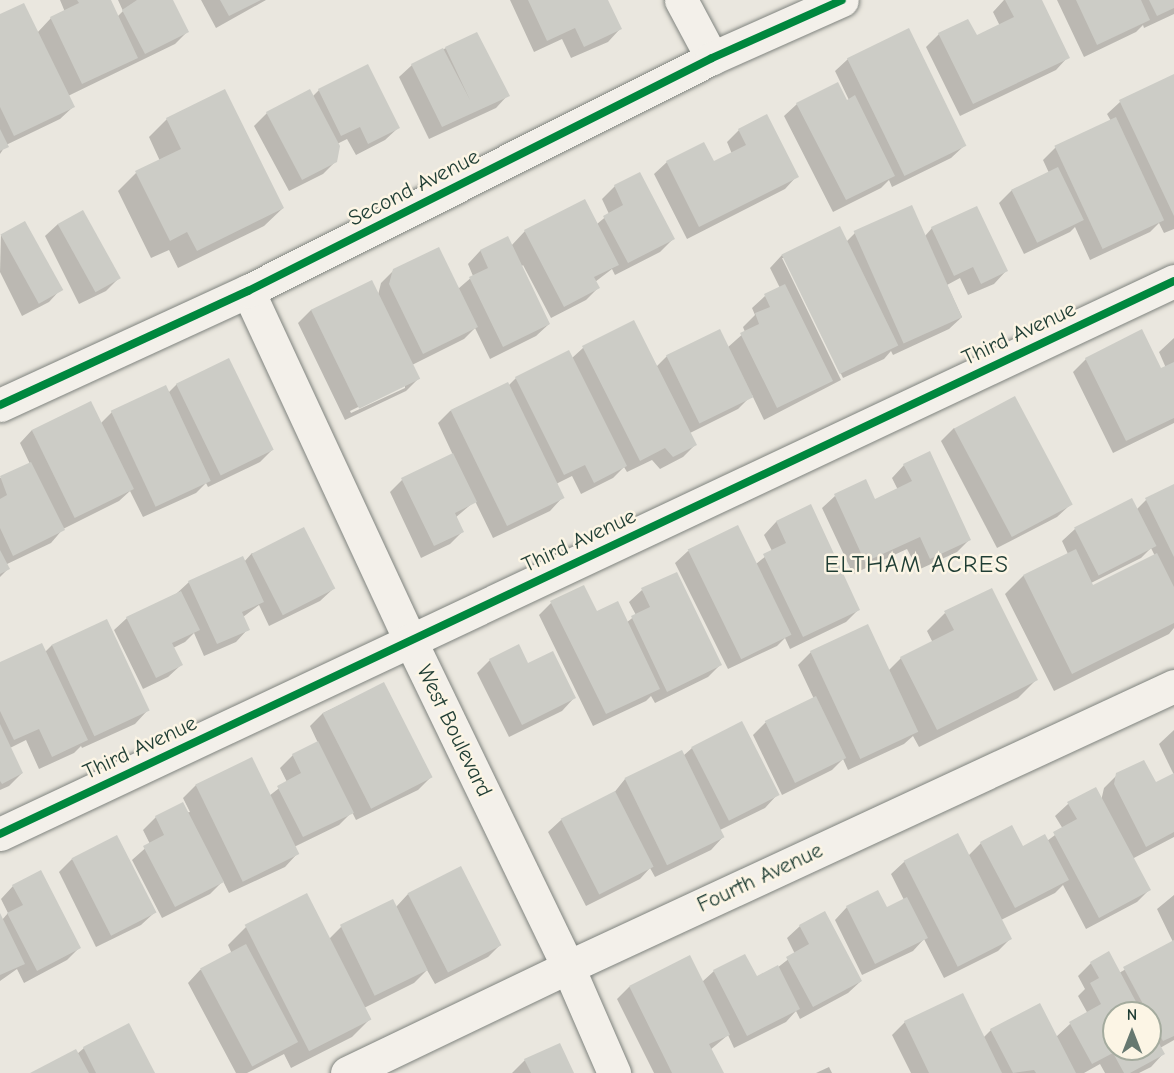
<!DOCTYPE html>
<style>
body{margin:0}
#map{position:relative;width:1174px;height:1073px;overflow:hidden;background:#eae7df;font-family:"Comic Neue",sans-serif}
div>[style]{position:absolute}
.shadow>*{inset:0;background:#0003}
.building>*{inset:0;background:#ccccc6;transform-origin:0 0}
.roads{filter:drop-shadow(0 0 2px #80847f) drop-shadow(0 0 2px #80847f)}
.minor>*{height:33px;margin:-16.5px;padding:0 16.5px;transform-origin:16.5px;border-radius:16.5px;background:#f3f0ea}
.cycleway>*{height:8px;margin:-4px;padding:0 4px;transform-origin:4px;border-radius:4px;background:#00873e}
span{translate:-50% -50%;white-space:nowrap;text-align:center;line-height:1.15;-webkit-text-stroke:5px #fcf5e5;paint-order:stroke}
.street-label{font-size:22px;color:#1f3d34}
.neighbourhood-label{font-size:24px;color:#1f3d34;letter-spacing:1.5px}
.north{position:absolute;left:1102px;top:1001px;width:60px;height:60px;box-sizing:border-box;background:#fcf5e5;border:2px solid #a4ab9e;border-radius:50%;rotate:0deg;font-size:16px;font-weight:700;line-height:24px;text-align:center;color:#1f3d34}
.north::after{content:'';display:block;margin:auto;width:21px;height:27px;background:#667870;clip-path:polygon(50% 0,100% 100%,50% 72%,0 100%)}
</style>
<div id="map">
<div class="shadow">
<div style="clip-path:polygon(60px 0,109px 0,117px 17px,123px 11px,118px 0,171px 0,188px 31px,175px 44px,68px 96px,73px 107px,60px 119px,6px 145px,0 154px,0 16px,37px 33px,51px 18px,65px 12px)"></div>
<div style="clip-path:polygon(201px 0,266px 0,216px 28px)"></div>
<div style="clip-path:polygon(510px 0,607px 0,620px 29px,608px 42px,571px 58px,562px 39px,534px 52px)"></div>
<div style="clip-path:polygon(1004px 0,1041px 0,1068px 57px,1056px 70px,960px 116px,926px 47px,939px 34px,968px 21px,977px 37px,1000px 26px,993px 12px)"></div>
<div style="clip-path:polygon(1057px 0,1174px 0,1174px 14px,1144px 28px,1143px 25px,1136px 32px,1084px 57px)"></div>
<div style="clip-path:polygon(446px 48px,508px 95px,496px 108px,429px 139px,399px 77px,412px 65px)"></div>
<div style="clip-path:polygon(848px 59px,964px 146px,951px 158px,892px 187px,889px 180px,881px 188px,833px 212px,784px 116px,797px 104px,849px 100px,835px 71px)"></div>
<div style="clip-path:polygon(1174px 78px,1174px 229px,1164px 233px,1159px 223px,1150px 232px,1090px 260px,1075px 227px,1070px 232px,1024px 254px,999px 203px,1012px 190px,1049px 173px,1043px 160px,1056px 147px,1111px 121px,1107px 114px,1120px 102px)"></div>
<div style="clip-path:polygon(319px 90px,398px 128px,385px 140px,356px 155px,347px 139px,337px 144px,336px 161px,323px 174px,289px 191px,254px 126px,267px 113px,312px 97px)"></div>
<div style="clip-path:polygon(167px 119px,283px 208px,264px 226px,178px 268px,169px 250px,151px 258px,118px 191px,136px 173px,160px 161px,149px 137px)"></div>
<div style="clip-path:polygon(739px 130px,797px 176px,785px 189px,687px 239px,654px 174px,667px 162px,713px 163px,732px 154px,727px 142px)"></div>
<div style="clip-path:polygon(evenodd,615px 186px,673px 239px,660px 252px,615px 275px,612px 269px,595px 282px,598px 288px,586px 300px,551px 318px,523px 265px,521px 267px,549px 324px,536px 336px,490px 359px,475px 328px,464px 339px,412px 365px,418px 379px,406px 391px,345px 420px,298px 323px,311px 310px,378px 295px,381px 283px,394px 270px,458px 289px,473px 276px,468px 264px,480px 251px,507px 238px,511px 246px,525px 231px,597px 224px,609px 214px,602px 199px,615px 186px,405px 384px,405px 388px,351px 413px,350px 411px,405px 384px)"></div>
<div style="clip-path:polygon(58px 224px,119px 278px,106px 291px,79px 304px,45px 236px)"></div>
<div style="clip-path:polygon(932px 228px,1006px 271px,994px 284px,968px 295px,960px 278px,947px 285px,962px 317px,949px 329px,893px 355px,891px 351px,884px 359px,843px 378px,785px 258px,782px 258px,841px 380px,764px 420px,752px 395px,738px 409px,690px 433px,695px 445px,683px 457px,660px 469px,652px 460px,627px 472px,624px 467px,613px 478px,581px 494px,572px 476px,556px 484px,562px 498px,550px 511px,493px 538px,475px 501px,455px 518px,462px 532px,450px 544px,421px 558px,390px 492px,402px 480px,453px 455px,438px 423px,450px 411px,507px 384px,508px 386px,516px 378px,572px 358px,583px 348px,633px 322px,656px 367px,667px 356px,727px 348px,745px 332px,743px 327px,755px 315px,752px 308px,765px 296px,780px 288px,770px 268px,782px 255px,846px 242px,855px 233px,925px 236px)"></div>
<div style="clip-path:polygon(1px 235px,61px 289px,49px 302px,22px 316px,0 272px)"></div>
<div style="clip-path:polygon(1174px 338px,1174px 423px,1113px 453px,1073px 372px,1086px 359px,1161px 370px,1166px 368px,1159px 352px)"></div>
<div style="clip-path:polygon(177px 384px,272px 450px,260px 462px,208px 487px,206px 483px,196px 493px,143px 517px,130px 491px,119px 501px,63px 529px,51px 543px,5px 565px,8px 569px,0 577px,0 478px,30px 464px,20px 443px,32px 430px,100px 424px,112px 412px,168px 393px)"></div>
<div style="clip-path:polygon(954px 428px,1070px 505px,1057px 517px,997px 548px,941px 441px)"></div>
<div style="clip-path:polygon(904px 465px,970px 539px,957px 552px,918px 570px,907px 549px,853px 574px,822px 508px,835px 496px,874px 501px,898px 490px,892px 478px)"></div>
<div style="clip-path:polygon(evenodd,1174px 486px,1174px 628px,1169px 634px,1054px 691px,1005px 594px,1023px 576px,1068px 554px,1062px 541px,1075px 529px,1132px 500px,1136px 510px,1146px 500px,1174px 486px,1151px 548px,1155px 556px,1093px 587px,1091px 583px,1141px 558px,1151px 548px)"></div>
<div style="clip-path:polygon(810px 506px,858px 610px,846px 622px,790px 649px,785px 638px,777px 646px,728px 669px,675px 563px,688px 551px,756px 564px,772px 551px,764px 535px,776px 522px)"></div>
<div style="clip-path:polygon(252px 553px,333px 589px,320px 601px,269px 626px,259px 605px,243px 617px,248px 629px,236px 642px,204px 656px,194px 633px,185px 642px,173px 648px,181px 665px,168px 677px,143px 689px,114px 630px,127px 618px,176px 594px,189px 582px,244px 562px)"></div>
<div style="clip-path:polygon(642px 590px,720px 665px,708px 677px,655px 703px,651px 696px,646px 701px,593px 726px,539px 615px,551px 603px,626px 623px,636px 615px,629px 602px)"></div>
<div style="clip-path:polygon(945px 613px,1036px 680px,1018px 698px,919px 747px,913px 736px,904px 744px,848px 770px,843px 759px,832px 770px,782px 795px,753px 735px,765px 723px,814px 699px,798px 665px,811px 652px,888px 671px,901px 658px,933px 643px,927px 631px)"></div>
<div style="clip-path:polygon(52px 645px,147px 711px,135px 724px,82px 748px,81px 746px,74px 753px,39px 769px,26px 740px,10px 748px,22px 773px,9px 786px,0 790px,0 664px,45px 652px)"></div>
<div style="clip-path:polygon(490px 660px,528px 665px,574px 698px,562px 711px,509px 737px,477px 673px)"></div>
<div style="clip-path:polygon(384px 684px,430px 778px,418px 790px,356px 820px,352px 812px,339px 825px,294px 847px,297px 854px,285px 867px,229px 893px,223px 881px,210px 894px,162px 918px,132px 860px,150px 844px,143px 830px,156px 817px,190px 812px,183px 798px,196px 785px,269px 796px,287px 782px,280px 768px,293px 755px,318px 743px,310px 726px,323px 713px)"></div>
<div style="clip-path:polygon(1174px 730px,1174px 775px,1159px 744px)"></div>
<div style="clip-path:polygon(692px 748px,777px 795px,765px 808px,720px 830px,723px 837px,711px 850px,655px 877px,650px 868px,640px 879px,586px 906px,548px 832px,561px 820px,613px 794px,625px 779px,683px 756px)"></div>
<div style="clip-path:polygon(1117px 775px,1155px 784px,1174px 775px,1174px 837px,1132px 859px,1149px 890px,1137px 902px,1086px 929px,1063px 885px,1055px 893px,1001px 920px,1010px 939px,998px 951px,944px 978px,924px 939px,913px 951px,862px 975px,835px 920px,847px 907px,886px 909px,904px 900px,891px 874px,904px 862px,958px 835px,968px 856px,981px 843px,1022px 848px,1047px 841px,1063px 829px,1055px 816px,1068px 804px,1101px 801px,1104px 788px)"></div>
<div style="clip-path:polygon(72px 859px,154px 913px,141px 925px,96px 947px,59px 872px)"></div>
<div style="clip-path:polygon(13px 886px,79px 948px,67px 960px,24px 983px,17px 969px,0 981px,0 917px,2px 920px,8px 913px,1px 899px)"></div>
<div style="clip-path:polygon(408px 894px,500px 945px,488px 957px,435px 984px,427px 970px,414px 983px,364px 1008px,370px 1019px,352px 1037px,291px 1068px,284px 1054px,247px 1073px,236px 1073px,188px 983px,200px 970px,232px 954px,228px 945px,246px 927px,329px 939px,341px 927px,396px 907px)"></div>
<div style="clip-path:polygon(evenodd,1174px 895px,1174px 1040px,1160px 1048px,1163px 1054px,1151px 1067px,1139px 1073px,1105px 1073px,1100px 1064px,1084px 1073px,911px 1073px,892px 1035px,905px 1022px,983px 1038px,991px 1030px,1039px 1005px,1056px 1037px,1070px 1024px,1088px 1014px,1078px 996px,1085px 989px,1078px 976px,1091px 963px,1119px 973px,1173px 942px,1157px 909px,1174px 895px,1114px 1013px,1150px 1013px,1150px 1049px,1114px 1049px,1114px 1013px)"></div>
<div style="clip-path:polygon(800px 926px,861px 981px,848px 993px,800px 1019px,796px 1011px,786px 1022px,734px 1048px,728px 1035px,710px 1050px,721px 1073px,654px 1073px,617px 999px,629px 987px,702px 982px,714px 971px,756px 978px,777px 968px,795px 954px,787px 938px)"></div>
<div style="clip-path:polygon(84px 1048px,153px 1073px,34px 1073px,77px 1054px)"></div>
<div style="clip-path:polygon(525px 1060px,572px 1073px,512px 1073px)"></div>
<div style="clip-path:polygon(829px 1067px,832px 1073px,816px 1073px)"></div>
</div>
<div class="building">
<div style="clip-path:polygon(77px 0,111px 0,138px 58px,82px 84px,50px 17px,79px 3px)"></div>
<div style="clip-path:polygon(137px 0,173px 0,189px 32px,145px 54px,122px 10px)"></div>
<div style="clip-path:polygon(220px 0,261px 0,229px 16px)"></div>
<div style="clip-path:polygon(528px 0,608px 0,622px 29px,584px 47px,575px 28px,547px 41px)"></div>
<div style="clip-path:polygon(1005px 0,1042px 0,1070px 58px,973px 104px,938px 33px,968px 19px,977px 35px,1014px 17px)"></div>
<div style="clip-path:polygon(1076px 0,1141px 0,1150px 20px,1097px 45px)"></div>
<div style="clip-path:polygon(1149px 0,1174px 0,1174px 8px,1157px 16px)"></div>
<div style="clip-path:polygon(24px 3px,75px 107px,14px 136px,0 107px,0 14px)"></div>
<div style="left:909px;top:28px;width:131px;height:69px;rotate:64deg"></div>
<div style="clip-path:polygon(477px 32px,510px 96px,442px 127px,411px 64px,443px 48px,470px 100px,445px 47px)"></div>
<div style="clip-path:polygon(368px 64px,400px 128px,368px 144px,360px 127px,341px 136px,318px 89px)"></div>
<div style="clip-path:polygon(1174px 74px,1174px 216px,1119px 100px)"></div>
<div style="clip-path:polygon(838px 82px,847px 100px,855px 95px,895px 176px,846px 200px,796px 103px)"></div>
<div style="clip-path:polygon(225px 89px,284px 208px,197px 251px,187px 232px,170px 241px,135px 171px,181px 149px,166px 118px)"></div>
<div style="clip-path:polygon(310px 89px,340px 146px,337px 162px,302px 180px,266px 112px)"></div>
<div style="clip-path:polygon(767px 114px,799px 177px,699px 227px,666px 161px,704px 142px,714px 161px,746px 145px,738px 129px)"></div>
<div style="left:1116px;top:117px;width:114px;height:68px;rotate:65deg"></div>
<div style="clip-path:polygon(0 129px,9px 147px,0 151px)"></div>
<div style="left:1058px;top:167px;width:59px;height:52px;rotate:64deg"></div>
<div style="clip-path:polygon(640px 172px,675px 239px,628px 263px,603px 216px,623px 205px,614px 185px)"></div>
<div style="clip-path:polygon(585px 199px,619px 265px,594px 277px,600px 288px,564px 307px,524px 230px)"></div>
<div style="left:912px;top:205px;width:123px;height:64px;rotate:66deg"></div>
<div style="clip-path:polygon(977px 206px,1008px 271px,981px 284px,973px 267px,954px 276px,931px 227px)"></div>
<div style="left:83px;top:210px;width:78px;height:29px;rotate:61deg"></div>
<div style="left:25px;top:221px;width:79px;height:28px;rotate:61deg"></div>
<div style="left:840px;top:226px;width:133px;height:65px;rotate:64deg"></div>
<div style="clip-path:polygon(508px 236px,550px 324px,503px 347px,469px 277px,488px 268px,480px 250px)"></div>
<div style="clip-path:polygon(439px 247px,478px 327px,423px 354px,389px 284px,393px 269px)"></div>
<div style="left:372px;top:280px;width:110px;height:68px;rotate:64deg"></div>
<div style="clip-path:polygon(785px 284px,833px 381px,777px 408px,740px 333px,759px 324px,755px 313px,770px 307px,764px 294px)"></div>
<div style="clip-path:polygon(634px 320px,697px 445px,673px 457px,665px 448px,640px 461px,582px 346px)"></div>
<div style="left:720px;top:329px;width:76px;height:60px;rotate:64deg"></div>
<div style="clip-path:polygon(1142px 329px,1161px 368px,1174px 362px,1174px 418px,1126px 441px,1085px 358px)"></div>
<div style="clip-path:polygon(569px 350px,627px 466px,594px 483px,585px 465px,564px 475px,515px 377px)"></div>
<div style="left:229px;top:358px;width:102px;height:59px;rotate:64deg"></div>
<div style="left:508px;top:382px;width:129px;height:64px;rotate:64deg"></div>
<div style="left:166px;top:385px;width:106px;height:61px;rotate:65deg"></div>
<div style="left:1015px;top:396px;width:123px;height:69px;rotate:62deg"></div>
<div style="left:91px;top:401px;width:98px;height:66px;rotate:64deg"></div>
<div style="clip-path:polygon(930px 451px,971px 540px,930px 559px,920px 537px,865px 562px,834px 494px,866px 479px,875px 499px,912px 481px,903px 464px)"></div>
<div style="clip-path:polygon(453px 453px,477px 502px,455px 513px,464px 532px,434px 546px,401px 478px)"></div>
<div style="clip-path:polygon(31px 462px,65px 530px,13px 556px,0 528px,0 499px,7px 495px,0 476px)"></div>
<div style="clip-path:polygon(1174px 484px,1174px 557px,1145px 498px)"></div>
<div style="left:1132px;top:498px;width:54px;height:65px;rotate:63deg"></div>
<div style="clip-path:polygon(811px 504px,860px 610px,803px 637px,763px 554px,786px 543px,776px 521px)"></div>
<div style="left:738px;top:525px;width:122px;height:56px;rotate:64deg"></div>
<div style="left:304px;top:527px;width:69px;height:59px;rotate:63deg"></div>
<div style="clip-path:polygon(1076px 549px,1093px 585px,1157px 553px,1174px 587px,1174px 623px,1072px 674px,1023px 575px)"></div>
<div style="clip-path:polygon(0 550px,10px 569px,0 574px)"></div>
<div style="clip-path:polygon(243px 556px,264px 602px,242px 612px,250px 630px,217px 644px,188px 581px)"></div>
<div style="clip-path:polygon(677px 572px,722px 665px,667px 692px,631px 616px,650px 607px,641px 588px)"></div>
<div style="clip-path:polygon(584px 585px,597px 611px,618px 601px,660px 689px,606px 714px,550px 601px)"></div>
<div style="clip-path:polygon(992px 588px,1038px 680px,937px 730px,900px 657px,954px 630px,944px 611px)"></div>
<div style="clip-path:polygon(181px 591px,200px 630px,172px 643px,183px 665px,156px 678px,126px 617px)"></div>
<div style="left:107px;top:619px;width:101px;height:61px;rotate:65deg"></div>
<div style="left:868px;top:624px;width:119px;height:64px;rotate:65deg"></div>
<div style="clip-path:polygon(42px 643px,88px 740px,52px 757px,39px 729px,14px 740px,0 711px,0 662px)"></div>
<div style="clip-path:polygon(519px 644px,528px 663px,553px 651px,576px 698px,522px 725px,489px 659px)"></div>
<div style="left:384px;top:682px;width:107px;height:69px;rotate:63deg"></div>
<div style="left:816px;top:696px;width:69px;height:57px;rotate:64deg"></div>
<div style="left:742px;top:721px;width:83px;height:57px;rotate:63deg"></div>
<div style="clip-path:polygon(0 724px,23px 773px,2px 784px,0 781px)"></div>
<div style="clip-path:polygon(318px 741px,354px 813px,303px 837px,277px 786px,301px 773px,292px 754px)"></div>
<div style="left:682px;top:750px;width:97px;height:64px;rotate:64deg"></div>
<div style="left:252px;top:757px;width:108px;height:63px;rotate:64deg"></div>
<div style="clip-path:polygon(1144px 760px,1156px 782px,1174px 773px,1174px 832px,1146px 847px,1114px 784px,1116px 773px)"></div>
<div style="clip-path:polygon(1096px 787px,1151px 890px,1099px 918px,1053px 832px,1077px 819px,1067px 802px)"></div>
<div style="left:615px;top:791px;width:85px;height:61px;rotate:63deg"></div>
<div style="clip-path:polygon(183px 802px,224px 882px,175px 907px,143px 846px,164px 835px,155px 816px)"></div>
<div style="clip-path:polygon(1012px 825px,1023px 846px,1045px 834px,1069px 880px,1015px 908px,980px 842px)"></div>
<div style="left:958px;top:833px;width:119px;height:61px;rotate:63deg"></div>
<div style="left:117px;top:835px;width:87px;height:51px;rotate:63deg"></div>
<div style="left:461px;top:866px;width:89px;height:60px;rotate:63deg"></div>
<div style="clip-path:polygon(41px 870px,81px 948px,37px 971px,7px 913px,23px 905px,12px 885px)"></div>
<div style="clip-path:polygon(878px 890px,887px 907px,907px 897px,928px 938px,875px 964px,846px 906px)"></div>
<div style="left:307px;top:893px;width:142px;height:70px;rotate:63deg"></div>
<div style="left:393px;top:899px;width:79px;height:59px;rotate:64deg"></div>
<div style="clip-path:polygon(825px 911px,862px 981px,813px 1007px,786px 957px,809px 944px,799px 925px)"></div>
<div style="clip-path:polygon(0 913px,25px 964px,0 975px)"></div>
<div style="clip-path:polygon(1174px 940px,1174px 1036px,1163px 1041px,1123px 967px)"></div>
<div style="left:246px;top:944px;width:111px;height:52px;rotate:62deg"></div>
<div style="clip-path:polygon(1109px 951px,1142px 1013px,1114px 1013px,1114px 1049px,1150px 1049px,1150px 1027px,1165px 1054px,1130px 1073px,1124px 1073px,1113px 1053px,1092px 1064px,1069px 1022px,1101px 1004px,1090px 983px,1099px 978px,1090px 962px)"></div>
<div style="clip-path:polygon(745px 954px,757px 976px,778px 965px,800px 1009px,747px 1036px,713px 970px)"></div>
<div style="clip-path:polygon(690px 955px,730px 1035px,709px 1044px,724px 1073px,672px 1073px,629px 986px)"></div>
<div style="clip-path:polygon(963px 993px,1002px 1073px,929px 1073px,904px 1021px)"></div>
<div style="clip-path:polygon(1040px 1003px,1076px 1073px,1036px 1073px,1034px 1070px,1013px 1073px,990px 1029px)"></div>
<div style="clip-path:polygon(129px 1023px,155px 1073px,96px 1073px,83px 1047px)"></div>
<div style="clip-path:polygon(560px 1043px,574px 1073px,531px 1073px,524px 1059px)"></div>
<div style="clip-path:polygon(76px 1049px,89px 1073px,30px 1073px)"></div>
</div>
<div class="roads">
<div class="minor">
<div style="left:681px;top:0;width:66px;rotate:61.9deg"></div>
<div style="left:248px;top:291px;width:385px;rotate:65.1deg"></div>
<div style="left:410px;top:640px;width:363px;rotate:64.2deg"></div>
<div style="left:568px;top:967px;width:116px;rotate:66.5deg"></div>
<div style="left:0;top:405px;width:273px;rotate:-24.7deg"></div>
<div style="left:248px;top:291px;width:519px;rotate:-26.66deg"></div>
<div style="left:712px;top:58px;width:142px;rotate:-24deg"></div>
<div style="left:0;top:834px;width:1298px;rotate:-25.22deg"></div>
<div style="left:347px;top:1073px;width:245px;rotate:-25.6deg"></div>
<div style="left:568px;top:967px;width:668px;rotate:-24.88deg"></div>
</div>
</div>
<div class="cycleway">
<div style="left:0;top:405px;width:273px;rotate:-24.7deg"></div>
<div style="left:248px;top:291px;width:519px;rotate:-26.66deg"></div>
<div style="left:712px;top:58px;width:142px;rotate:-24deg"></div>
<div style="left:0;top:834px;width:1298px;rotate:-25.22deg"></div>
</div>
<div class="street-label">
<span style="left:414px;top:188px;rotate:-27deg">Second Avenue</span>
<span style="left:1019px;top:334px;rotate:-25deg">Third Avenue</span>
<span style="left:579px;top:541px;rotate:-25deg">Third Avenue</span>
<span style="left:454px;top:731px;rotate:64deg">West Boulevard</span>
<span style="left:140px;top:748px;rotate:-25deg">Third Avenue</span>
<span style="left:760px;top:878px;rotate:-25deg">Fourth Avenue</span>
</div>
<div class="neighbourhood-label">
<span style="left:917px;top:565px">ELTHAM ACRES</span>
</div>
<div class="north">N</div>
</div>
